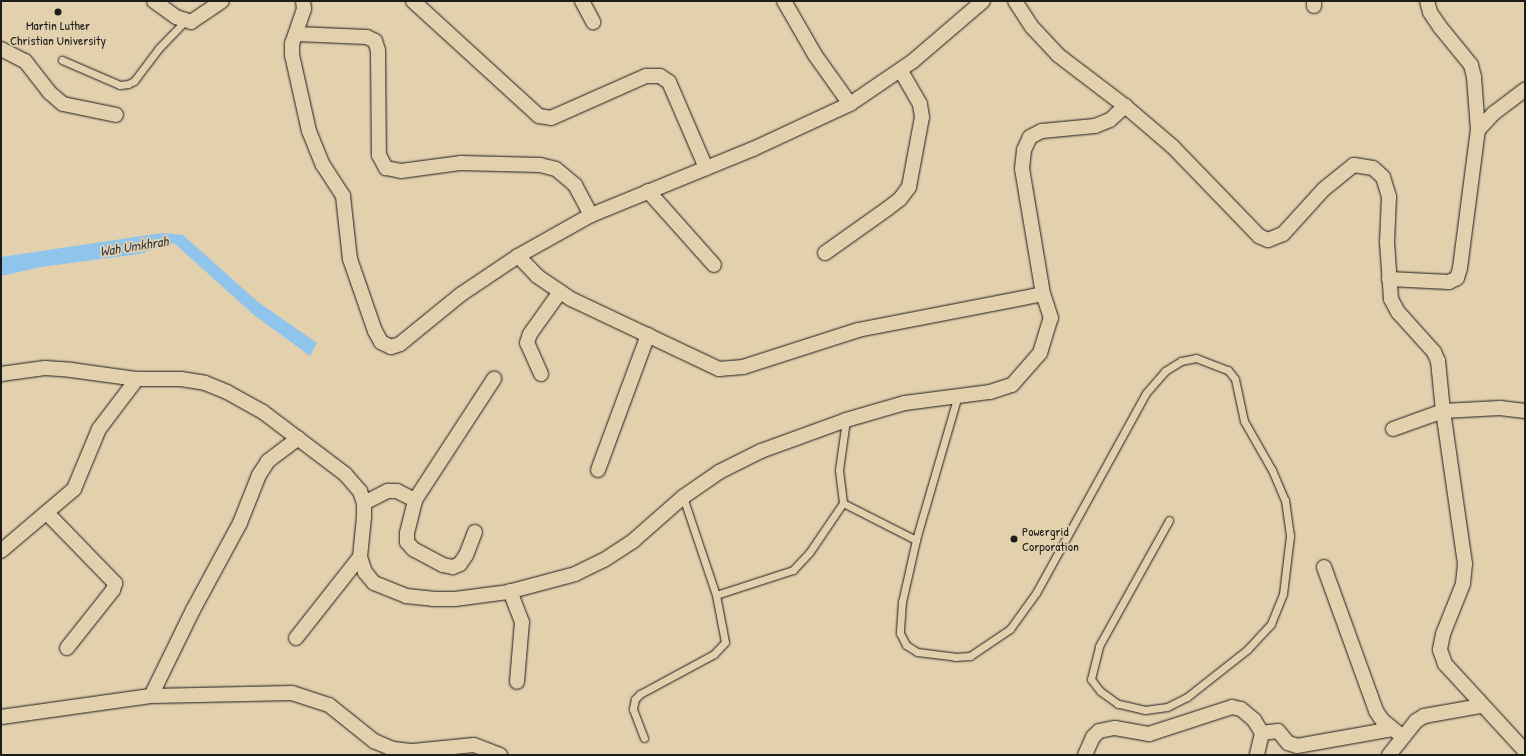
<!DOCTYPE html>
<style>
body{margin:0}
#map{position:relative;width:1526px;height:756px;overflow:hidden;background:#e3d1ae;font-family:"Patrick Hand",sans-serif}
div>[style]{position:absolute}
.water>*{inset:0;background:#8fc4ec}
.roads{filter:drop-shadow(0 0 1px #1c1c1c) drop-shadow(0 0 1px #1c1c1c)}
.lane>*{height:7px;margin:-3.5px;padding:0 3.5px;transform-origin:3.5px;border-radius:3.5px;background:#e3d1ae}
.street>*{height:14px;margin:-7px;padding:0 7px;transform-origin:7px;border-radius:7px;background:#e3d1ae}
.dots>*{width:11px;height:11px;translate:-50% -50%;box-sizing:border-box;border:2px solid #e3d1ae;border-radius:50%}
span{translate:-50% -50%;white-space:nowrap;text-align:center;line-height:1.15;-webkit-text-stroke:3.5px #e3d1ae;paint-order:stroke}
.poi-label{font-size:13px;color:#1c1c1c}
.left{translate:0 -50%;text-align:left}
.water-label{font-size:14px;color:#333e46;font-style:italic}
.frame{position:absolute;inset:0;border:2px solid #1c1c1c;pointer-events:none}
</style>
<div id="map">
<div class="water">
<div style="clip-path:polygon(162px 233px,183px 235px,258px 302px,317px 343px,310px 356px,254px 315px,174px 243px,139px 254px,41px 267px,1px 276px,1px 257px)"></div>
</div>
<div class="roads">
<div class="lane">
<div style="left:62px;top:60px;width:63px;rotate:23.3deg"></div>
<div style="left:120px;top:85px;width:8px;rotate:-7deg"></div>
<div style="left:128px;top:84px;width:7px;rotate:-27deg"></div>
<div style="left:134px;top:81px;width:41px;rotate:-52.9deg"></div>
<div style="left:159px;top:48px;width:37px;rotate:-46deg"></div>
<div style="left:958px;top:395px;width:151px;rotate:106.2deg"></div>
<div style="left:916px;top:540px;width:64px;rotate:102.7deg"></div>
<div style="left:902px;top:602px;width:31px;rotate:94deg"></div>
<div style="left:900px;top:633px;width:13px;rotate:63deg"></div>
<div style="left:906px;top:645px;width:13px;rotate:32deg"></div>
<div style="left:917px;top:652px;width:38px;rotate:7deg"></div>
<div style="left:955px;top:657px;width:15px;rotate:-4deg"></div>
<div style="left:970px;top:656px;width:48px;rotate:-34deg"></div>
<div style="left:1010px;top:629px;width:44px;rotate:-54.2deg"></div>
<div style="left:1036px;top:593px;width:228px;rotate:-61.2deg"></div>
<div style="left:1146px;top:393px;width:29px;rotate:-49deg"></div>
<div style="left:1165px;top:371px;width:19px;rotate:-32deg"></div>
<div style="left:1181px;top:361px;width:15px;rotate:-11deg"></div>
<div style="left:1196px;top:358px;width:34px;rotate:21deg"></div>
<div style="left:1228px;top:370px;width:11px;rotate:52deg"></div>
<div style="left:1235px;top:379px;width:43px;rotate:77.9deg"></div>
<div style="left:1244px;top:421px;width:56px;rotate:60.3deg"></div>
<div style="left:1272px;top:470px;width:33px;rotate:67deg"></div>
<div style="left:1285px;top:500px;width:36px;rotate:82deg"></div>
<div style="left:1290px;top:536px;width:58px;rotate:96.9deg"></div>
<div style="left:1283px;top:594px;width:32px;rotate:112deg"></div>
<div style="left:1271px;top:624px;width:34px;rotate:133deg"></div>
<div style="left:1248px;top:649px;width:78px;rotate:141.8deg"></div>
<div style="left:1187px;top:697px;width:22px;rotate:153deg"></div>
<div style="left:1167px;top:707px;width:22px;rotate:172deg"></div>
<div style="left:1145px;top:710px;width:28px;rotate:-167deg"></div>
<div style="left:1118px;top:704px;width:22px;rotate:-144deg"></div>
<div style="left:1100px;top:691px;width:15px;rotate:-127deg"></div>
<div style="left:1091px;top:679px;width:34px;rotate:-76deg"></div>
<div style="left:1099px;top:646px;width:144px;rotate:-60.9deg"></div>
<div style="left:846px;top:420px;width:50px;rotate:98deg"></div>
<div style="left:839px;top:470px;width:33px;rotate:83deg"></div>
<div style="left:843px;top:503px;width:82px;rotate:26.9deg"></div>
<div style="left:716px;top:595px;width:81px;rotate:-18deg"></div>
<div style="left:793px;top:570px;width:23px;rotate:-47deg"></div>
<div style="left:809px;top:553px;width:60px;rotate:-55.8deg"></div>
<div style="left:644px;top:738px;width:31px;rotate:-111deg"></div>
<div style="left:633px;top:709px;width:10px;rotate:-79deg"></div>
<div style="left:635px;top:699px;width:7px;rotate:-45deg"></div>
<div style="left:640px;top:694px;width:84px;rotate:-28.4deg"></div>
<div style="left:714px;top:654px;width:16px;rotate:-47deg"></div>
<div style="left:725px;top:642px;width:48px;rotate:-100.8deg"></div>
<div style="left:716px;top:595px;width:103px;rotate:-108.6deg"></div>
</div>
<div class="street">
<div style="left:154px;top:1px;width:27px;rotate:36deg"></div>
<div style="left:176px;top:17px;width:16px;rotate:18deg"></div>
<div style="left:191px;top:22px;width:37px;rotate:-34deg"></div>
<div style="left:303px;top:1px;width:8px;rotate:83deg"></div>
<div style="left:304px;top:9px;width:36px;rotate:109deg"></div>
<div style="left:292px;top:43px;width:12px;rotate:90deg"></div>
<div style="left:292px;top:55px;width:78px;rotate:77.4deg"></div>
<div style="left:309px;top:131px;width:37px;rotate:68deg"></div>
<div style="left:323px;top:165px;width:37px;rotate:57deg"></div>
<div style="left:343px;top:196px;width:63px;rotate:83.7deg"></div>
<div style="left:350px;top:259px;width:76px;rotate:70.9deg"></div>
<div style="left:375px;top:331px;width:13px;rotate:61deg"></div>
<div style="left:381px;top:342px;width:11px;rotate:27deg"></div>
<div style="left:391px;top:347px;width:9px;rotate:-18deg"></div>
<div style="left:400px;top:344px;width:77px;rotate:-39.2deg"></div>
<div style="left:460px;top:295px;width:70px;rotate:-33.9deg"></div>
<div style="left:518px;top:256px;width:84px;rotate:-29.3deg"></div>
<div style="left:591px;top:215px;width:175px;rotate:-22.2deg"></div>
<div style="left:753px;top:149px;width:107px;rotate:-24.9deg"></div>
<div style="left:850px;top:104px;width:76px;rotate:-34.3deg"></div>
<div style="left:913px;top:61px;width:92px;rotate:-40.6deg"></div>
<div style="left:413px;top:1px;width:171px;rotate:42.4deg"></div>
<div style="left:539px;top:116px;width:12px;rotate:9deg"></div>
<div style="left:551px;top:118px;width:104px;rotate:-23.9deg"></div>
<div style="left:646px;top:76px;width:14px"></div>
<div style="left:660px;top:76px;width:11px;rotate:34deg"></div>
<div style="left:669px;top:82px;width:94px;rotate:66.7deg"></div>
<div style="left:582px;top:1px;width:24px;rotate:62deg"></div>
<div style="left:784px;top:1px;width:62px;rotate:60.1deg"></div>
<div style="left:815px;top:55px;width:60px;rotate:54.5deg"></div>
<div style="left:1015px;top:1px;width:31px;rotate:57deg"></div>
<div style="left:1032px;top:27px;width:38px;rotate:47deg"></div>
<div style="left:1058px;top:55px;width:84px;rotate:37.3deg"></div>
<div style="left:1125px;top:106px;width:63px;rotate:40.5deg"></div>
<div style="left:1173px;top:147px;width:124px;rotate:46deg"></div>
<div style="left:1259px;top:236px;width:10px;rotate:24deg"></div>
<div style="left:1268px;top:240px;width:16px;rotate:-22deg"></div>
<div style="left:1283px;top:234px;width:61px;rotate:-47.7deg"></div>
<div style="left:1324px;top:189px;width:38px;rotate:-39deg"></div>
<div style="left:1354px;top:165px;width:19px;rotate:9deg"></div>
<div style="left:1373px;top:168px;width:13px;rotate:42deg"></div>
<div style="left:1383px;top:177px;width:21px;rotate:73deg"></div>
<div style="left:1389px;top:197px;width:45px;rotate:92.5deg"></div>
<div style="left:1387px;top:242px;width:57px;rotate:86deg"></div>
<div style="left:1391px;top:299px;width:15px;rotate:62deg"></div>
<div style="left:1398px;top:312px;width:54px;rotate:48deg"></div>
<div style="left:1434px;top:352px;width:10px;rotate:66deg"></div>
<div style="left:1438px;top:361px;width:50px;rotate:84.3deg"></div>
<div style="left:1443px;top:411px;width:155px;rotate:81.8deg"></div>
<div style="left:1465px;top:564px;width:20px;rotate:96deg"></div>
<div style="left:1463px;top:584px;width:54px;rotate:111.8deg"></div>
<div style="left:1443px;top:634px;width:16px;rotate:101deg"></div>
<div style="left:1440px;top:650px;width:15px;rotate:70deg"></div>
<div style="left:1445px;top:664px;width:118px;rotate:47.4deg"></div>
<div style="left:1314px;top:6px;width:5px;rotate:-90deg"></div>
<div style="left:296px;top:34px;width:71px;rotate:2.4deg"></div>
<div style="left:367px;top:37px;width:9px;rotate:27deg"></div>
<div style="left:375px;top:41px;width:9px;rotate:72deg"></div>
<div style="left:378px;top:50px;width:105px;rotate:89.5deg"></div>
<div style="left:379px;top:155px;width:15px;rotate:62deg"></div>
<div style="left:386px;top:168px;width:15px;rotate:11deg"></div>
<div style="left:401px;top:171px;width:61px;rotate:-7.6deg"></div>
<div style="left:461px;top:163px;width:79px;rotate:1.5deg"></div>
<div style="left:540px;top:165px;width:16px;rotate:14deg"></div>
<div style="left:556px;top:169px;width:25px;rotate:40deg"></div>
<div style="left:575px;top:185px;width:34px;rotate:62deg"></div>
<div style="left:1px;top:49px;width:27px;rotate:27deg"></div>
<div style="left:25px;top:61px;width:39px;rotate:52deg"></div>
<div style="left:49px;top:92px;width:18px;rotate:41deg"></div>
<div style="left:63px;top:104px;width:54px;rotate:11.7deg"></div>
<div style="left:1478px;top:130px;width:23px;rotate:-47deg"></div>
<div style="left:1494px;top:113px;width:39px;rotate:-37deg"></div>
<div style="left:648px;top:191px;width:99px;rotate:48.3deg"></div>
<div style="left:825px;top:253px;width:76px;rotate:-35.4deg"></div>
<div style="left:887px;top:209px;width:16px;rotate:-38deg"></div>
<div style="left:900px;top:199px;width:15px;rotate:-53deg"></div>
<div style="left:909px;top:187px;width:71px;rotate:-79.5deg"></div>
<div style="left:922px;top:117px;width:13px;rotate:-99deg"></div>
<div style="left:920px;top:104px;width:39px;rotate:-120deg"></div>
<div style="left:518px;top:256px;width:28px;rotate:46deg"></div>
<div style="left:537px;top:276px;width:41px;rotate:34.1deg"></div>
<div style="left:571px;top:299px;width:164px;rotate:25.3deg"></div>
<div style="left:719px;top:369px;width:24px;rotate:-5deg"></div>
<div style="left:743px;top:367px;width:121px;rotate:-17.8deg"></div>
<div style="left:858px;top:330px;width:188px;rotate:-11deg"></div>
<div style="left:1389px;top:279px;width:60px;rotate:2.9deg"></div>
<div style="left:1449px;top:282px;width:9px;rotate:-27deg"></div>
<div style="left:1457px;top:278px;width:10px;rotate:-73deg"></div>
<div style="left:1460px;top:268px;width:139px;rotate:-82.6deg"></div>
<div style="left:1478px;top:130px;width:53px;rotate:-94.3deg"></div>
<div style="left:1474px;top:77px;width:12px;rotate:-104deg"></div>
<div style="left:1471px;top:65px;width:49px;rotate:-129.2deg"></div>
<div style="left:1440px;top:27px;width:18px;rotate:-124deg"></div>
<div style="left:1430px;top:12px;width:11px;rotate:-105deg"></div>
<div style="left:1px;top:374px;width:44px;rotate:-7.8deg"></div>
<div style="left:45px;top:368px;width:26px;rotate:4deg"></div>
<div style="left:71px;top:370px;width:67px;rotate:7.8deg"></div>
<div style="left:137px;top:379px;width:44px"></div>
<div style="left:181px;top:379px;width:24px;rotate:9deg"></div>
<div style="left:205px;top:383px;width:24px;rotate:22deg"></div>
<div style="left:227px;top:392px;width:41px;rotate:29.1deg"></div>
<div style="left:263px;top:412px;width:103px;rotate:37.1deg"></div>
<div style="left:345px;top:474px;width:23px;rotate:49deg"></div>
<div style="left:360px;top:491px;width:13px;rotate:72deg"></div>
<div style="left:364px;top:503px;width:14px;rotate:90deg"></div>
<div style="left:364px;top:517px;width:40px;rotate:95.7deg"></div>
<div style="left:360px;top:557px;width:16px;rotate:72deg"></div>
<div style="left:365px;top:572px;width:14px;rotate:51deg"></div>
<div style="left:374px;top:583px;width:35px;rotate:22deg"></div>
<div style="left:406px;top:596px;width:27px;rotate:6deg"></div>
<div style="left:433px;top:599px;width:22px"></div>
<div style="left:455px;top:599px;width:53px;rotate:-7.5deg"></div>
<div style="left:508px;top:592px;width:69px;rotate:-15deg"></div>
<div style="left:575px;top:574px;width:32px;rotate:-26deg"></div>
<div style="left:604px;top:560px;width:35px;rotate:-33deg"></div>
<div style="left:633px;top:541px;width:67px;rotate:-41.3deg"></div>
<div style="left:683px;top:497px;width:44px;rotate:-34.8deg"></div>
<div style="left:719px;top:472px;width:47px;rotate:-26.6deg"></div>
<div style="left:761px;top:451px;width:90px;rotate:-20deg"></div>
<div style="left:846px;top:420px;width:61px;rotate:-16.1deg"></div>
<div style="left:905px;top:403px;width:86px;rotate:-7.4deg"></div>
<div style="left:990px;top:392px;width:23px;rotate:-18deg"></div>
<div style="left:1012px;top:385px;width:43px;rotate:-48.8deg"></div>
<div style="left:1040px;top:353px;width:37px;rotate:-73deg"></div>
<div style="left:1051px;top:318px;width:25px;rotate:-108deg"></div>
<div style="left:1043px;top:294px;width:127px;rotate:-99.5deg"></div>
<div style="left:1022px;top:169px;width:19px;rotate:-84deg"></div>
<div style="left:1024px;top:150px;width:14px;rotate:-65deg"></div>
<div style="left:1030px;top:137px;width:13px;rotate:-27deg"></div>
<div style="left:1042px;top:131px;width:53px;rotate:-5.4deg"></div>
<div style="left:1095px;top:126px;width:16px;rotate:-22deg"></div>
<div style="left:1110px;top:120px;width:21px;rotate:-43deg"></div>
<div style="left:541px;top:374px;width:34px;rotate:-114deg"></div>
<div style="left:527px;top:343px;width:9px;rotate:-72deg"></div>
<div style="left:530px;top:334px;width:52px;rotate:-54.5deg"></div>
<div style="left:1393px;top:429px;width:53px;rotate:-19.8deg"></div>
<div style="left:1443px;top:411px;width:57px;rotate:-3deg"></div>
<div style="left:1500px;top:408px;width:25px;rotate:7deg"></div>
<div style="left:598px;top:470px;width:144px;rotate:-69.7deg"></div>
<div style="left:364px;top:503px;width:27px;rotate:-27deg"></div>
<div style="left:388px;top:491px;width:9px"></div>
<div style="left:397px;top:491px;width:20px;rotate:27deg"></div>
<div style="left:47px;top:513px;width:98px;rotate:45.8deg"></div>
<div style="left:115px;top:583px;width:7px;rotate:106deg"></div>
<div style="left:113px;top:590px;width:74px;rotate:128.4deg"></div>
<div style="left:475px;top:532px;width:25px;rotate:111deg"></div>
<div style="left:466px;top:555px;width:11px;rotate:124deg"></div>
<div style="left:460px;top:564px;width:8px;rotate:157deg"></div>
<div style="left:453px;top:567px;width:10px;rotate:-169deg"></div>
<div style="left:443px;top:565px;width:34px;rotate:-152deg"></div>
<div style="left:413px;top:549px;width:9px;rotate:-131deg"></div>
<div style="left:407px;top:542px;width:9px;rotate:-90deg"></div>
<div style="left:407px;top:533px;width:34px;rotate:-76deg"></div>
<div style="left:415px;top:500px;width:145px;rotate:-56.9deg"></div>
<div style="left:1px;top:551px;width:96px;rotate:-40.3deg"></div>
<div style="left:74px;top:489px;width:65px;rotate:-67.4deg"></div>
<div style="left:99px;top:429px;width:63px;rotate:-52.8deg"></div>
<div style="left:1324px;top:567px;width:153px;rotate:70.1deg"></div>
<div style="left:1376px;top:711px;width:11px;rotate:56deg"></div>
<div style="left:1382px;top:720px;width:26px;rotate:39deg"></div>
<div style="left:510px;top:591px;width:33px;rotate:69deg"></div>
<div style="left:522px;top:622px;width:60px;rotate:94.8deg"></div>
<div style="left:296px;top:638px;width:103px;rotate:-51.7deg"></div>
<div style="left:151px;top:696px;width:96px;rotate:-64deg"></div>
<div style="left:193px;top:610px;width:99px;rotate:-61.6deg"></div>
<div style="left:240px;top:523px;width:52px;rotate:-68.4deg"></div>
<div style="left:259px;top:475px;width:17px;rotate:-57deg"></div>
<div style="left:268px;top:461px;width:38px;rotate:-37deg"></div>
<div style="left:1px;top:717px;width:151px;rotate:-8deg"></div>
<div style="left:151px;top:696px;width:141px;rotate:-1.2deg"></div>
<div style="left:292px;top:693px;width:39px;rotate:18deg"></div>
<div style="left:329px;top:705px;width:58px;rotate:38.7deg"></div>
<div style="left:374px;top:741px;width:21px;rotate:23deg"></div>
<div style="left:393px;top:749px;width:20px;rotate:6deg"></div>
<div style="left:413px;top:751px;width:61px;rotate:-5.6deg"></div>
<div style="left:474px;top:745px;width:28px;rotate:21deg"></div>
<div style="left:1262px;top:733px;width:16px;rotate:-7deg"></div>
<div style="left:1278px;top:731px;width:16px;rotate:50deg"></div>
<div style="left:1288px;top:743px;width:9px;rotate:18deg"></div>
<div style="left:1297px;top:746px;width:97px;rotate:-10.1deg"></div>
<div style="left:1085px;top:755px;width:20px;rotate:-66deg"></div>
<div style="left:1093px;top:737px;width:8px;rotate:-45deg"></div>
<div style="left:1099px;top:731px;width:16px;rotate:-11deg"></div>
<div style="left:1115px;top:728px;width:35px;rotate:10deg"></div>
<div style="left:1149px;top:734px;width:87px;rotate:-18deg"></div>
<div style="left:1232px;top:707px;width:9px;rotate:13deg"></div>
<div style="left:1241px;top:709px;width:17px;rotate:40deg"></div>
<div style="left:1254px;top:720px;width:15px;rotate:58deg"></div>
<div style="left:1262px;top:733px;width:23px;rotate:103deg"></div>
<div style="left:1389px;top:755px;width:43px;rotate:-51.5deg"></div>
<div style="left:1416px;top:721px;width:9px;rotate:-32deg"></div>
<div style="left:1424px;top:716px;width:58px;rotate:-10deg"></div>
</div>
</div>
<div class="dots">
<div style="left:58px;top:12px;background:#1c1c1c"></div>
<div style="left:1014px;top:539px;background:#1c1c1c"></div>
</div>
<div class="poi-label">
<span style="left:58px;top:33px">Martin Luther<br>Christian University</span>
<span class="left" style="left:1022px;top:539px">Powergrid<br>Corporation</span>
</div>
<div class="water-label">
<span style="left:134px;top:246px;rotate:-9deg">Wah Umkhrah</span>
</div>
<div class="frame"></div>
</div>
